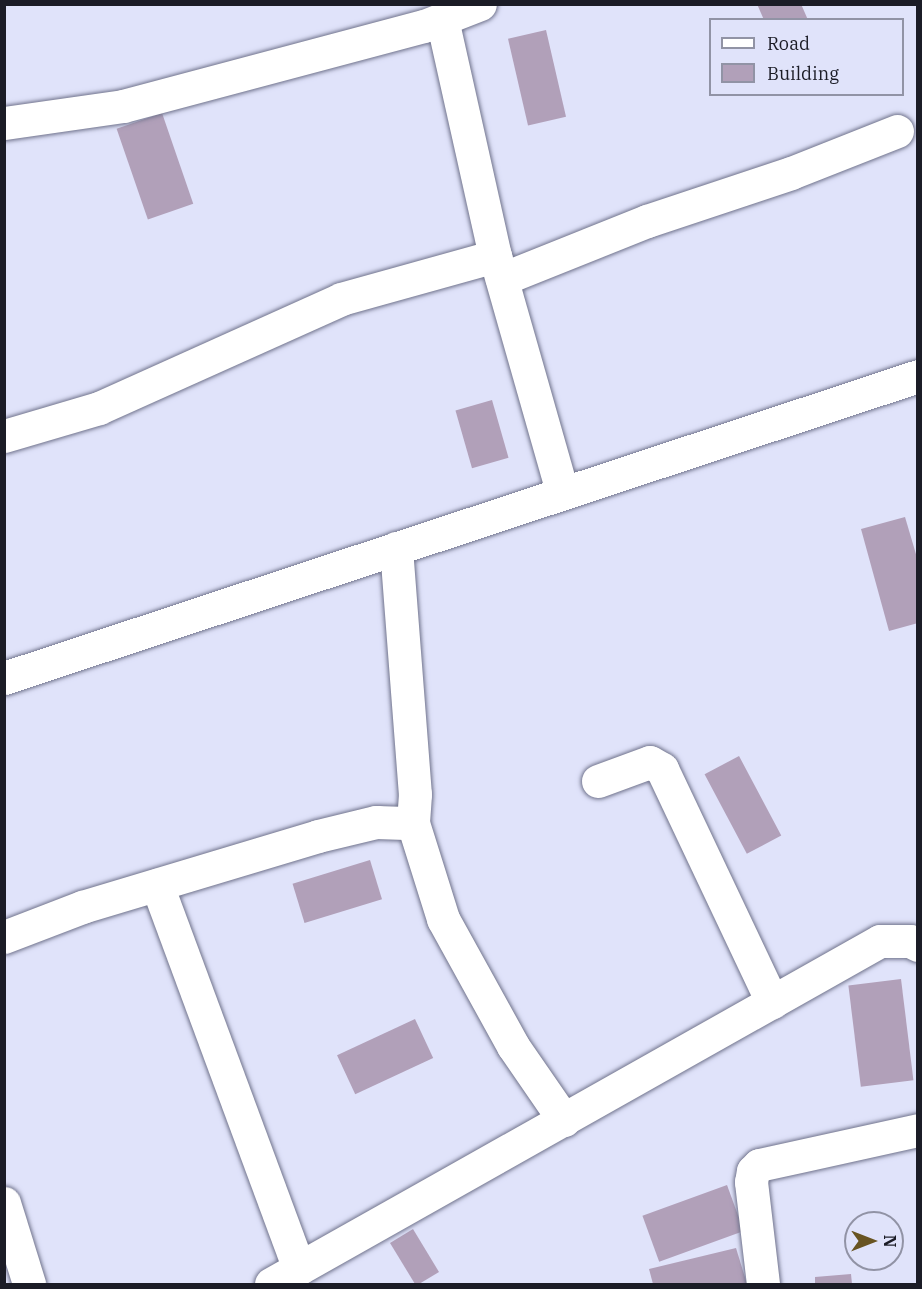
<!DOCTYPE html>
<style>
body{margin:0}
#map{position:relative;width:922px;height:1289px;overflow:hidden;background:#e0e3fa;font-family:"IBM Plex Serif",serif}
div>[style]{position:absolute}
.building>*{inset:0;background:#b1a0b9;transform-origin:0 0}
.roads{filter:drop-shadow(0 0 2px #70738c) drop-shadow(0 0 2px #70738c)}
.minor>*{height:33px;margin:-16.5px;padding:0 16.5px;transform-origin:16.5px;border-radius:16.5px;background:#fff}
span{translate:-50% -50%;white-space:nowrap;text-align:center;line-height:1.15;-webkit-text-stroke:4.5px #e0e3fa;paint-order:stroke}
.frame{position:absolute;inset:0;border:6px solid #1b1c26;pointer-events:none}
.legend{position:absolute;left:709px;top:18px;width:195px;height:78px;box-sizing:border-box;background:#e0e3fa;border:2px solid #9193a5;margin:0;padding:8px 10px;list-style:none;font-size:18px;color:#1b1c26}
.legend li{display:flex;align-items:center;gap:12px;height:30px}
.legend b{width:30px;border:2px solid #9193a5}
.north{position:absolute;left:844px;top:1211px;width:60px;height:60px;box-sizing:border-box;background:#e0e3fa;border:2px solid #9193a5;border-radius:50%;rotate:90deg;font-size:16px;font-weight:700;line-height:24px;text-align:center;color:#1b1c26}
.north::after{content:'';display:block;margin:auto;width:21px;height:27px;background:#685422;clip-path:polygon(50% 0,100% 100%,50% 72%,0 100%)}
</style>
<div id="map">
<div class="building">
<div style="clip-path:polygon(757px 4px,801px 4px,808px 20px,764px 20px)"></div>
<div style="left:546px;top:30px;width:89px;height:39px;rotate:77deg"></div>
<div style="left:162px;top:113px;width:96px;height:48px;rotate:71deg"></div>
<div style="left:492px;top:400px;width:60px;height:38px;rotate:74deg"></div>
<div style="clip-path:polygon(905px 517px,918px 561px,918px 623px,889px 631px,861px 529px)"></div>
<div style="left:739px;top:756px;width:90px;height:39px;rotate:62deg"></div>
<div style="left:370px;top:860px;width:41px;height:81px;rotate:73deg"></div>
<div style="left:901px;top:979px;width:102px;height:53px;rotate:83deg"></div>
<div style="left:415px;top:1019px;width:43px;height:86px;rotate:65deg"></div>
<div style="left:727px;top:1185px;width:49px;height:90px;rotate:70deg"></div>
<div style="clip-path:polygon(413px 1229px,439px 1272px,419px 1284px,415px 1284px,390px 1243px)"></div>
<div style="clip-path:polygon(736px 1248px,747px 1284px,653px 1284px,649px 1269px)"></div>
<div style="clip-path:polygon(851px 1274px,852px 1284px,815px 1284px,815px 1277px)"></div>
</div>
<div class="roads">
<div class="minor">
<div style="left:442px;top:19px;width:243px;rotate:77.4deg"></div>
<div style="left:495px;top:256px;width:244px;rotate:74.1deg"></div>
<div style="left:4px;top:123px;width:120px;rotate:-8.1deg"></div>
<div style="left:123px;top:106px;width:311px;rotate:-14.9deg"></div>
<div style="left:424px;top:26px;width:60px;rotate:-21.4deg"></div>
<div style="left:502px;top:279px;width:156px;rotate:-21.8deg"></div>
<div style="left:647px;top:221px;width:152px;rotate:-18.4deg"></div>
<div style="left:791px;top:173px;width:114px;rotate:-21.6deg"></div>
<div style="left:4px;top:436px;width:99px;rotate:-16.4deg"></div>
<div style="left:99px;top:408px;width:265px;rotate:-24.2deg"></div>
<div style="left:341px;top:299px;width:160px;rotate:-15.6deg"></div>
<div style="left:396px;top:548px;width:247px;rotate:85.6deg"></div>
<div style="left:415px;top:794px;width:29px;rotate:94deg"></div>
<div style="left:413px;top:823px;width:101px;rotate:72.6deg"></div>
<div style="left:443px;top:919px;width:145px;rotate:61.1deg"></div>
<div style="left:513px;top:1046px;width:90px;rotate:55.4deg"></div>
<div style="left:4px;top:678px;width:963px;rotate:-18.28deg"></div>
<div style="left:598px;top:781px;width:55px;rotate:-20.1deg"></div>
<div style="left:650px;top:762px;width:14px;rotate:30deg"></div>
<div style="left:662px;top:769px;width:258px;rotate:64.7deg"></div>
<div style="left:157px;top:885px;width:409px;rotate:69.7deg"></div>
<div style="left:4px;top:937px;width:84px;rotate:-21deg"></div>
<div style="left:82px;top:907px;width:246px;rotate:-16.7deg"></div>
<div style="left:318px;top:836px;width:60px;rotate:-13.6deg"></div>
<div style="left:376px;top:822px;width:37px;rotate:2deg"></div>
<div style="left:4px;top:1203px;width:85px;rotate:72.8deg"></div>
<div style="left:271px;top:1284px;width:699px;rotate:-29.39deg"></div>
<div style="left:880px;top:941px;width:30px"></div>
<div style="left:910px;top:941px;width:9px;rotate:27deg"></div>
<div style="left:763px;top:1284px;width:103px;rotate:-96.7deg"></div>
<div style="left:751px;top:1182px;width:11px;rotate:-80deg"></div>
<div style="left:753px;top:1171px;width:8px;rotate:-45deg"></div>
<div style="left:759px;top:1165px;width:163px;rotate:-12.4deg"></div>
</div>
</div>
<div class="frame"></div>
<ul class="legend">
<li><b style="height:8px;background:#fff"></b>Road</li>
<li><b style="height:16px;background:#b1a0b9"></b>Building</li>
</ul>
<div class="north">N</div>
</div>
